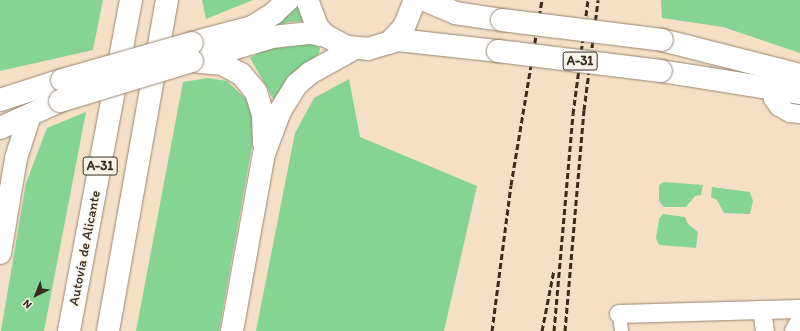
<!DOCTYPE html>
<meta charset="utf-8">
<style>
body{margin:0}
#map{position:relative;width:800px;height:331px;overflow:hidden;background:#f5e0c7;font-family:Itim,sans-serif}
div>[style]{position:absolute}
.green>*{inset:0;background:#85d493}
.roads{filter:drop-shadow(0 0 1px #988572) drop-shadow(0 0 1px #988572)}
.pedestrian>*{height:13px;margin:-6.5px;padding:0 6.5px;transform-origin:6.5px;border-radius:6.5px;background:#fff}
.minor>*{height:18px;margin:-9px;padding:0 9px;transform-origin:9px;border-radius:9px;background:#fff}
.tertiary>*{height:22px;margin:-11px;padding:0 11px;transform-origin:11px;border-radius:11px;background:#fff}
.secondary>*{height:22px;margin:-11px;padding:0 11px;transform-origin:11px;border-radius:11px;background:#fff}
.trunk>*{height:22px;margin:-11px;padding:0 11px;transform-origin:11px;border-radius:11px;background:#fff}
.motorway>*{height:22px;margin:-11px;padding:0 11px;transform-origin:11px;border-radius:11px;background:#fff}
.rail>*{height:3px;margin-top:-1.5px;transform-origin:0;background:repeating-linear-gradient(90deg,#3b2a1e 0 6px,transparent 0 9px)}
.bridges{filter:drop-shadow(0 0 1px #988572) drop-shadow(0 0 1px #988572)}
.trunk-bridge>*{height:22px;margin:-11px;padding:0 11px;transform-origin:11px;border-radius:11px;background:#fff}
span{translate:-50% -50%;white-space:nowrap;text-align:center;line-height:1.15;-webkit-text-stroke:3px #f7f3e8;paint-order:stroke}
.shield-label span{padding:1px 3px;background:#f7f3e8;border:1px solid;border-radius:3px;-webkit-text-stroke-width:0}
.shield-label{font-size:13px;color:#3b2a1e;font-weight:700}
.street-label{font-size:14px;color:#3b2a1e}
.north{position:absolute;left:16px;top:275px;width:40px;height:40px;-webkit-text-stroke:3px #f7f3e8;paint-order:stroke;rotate:223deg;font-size:11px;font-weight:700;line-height:16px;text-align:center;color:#3b2a1e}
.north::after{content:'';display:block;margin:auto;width:14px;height:18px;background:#3b2a1e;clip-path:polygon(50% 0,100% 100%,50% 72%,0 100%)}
</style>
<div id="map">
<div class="green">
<div style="clip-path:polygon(0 0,103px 0,93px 50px,0 71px)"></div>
<div style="clip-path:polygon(202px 0,253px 0,206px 19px)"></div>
<div style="clip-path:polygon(661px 0,800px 0,800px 53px,723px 27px,662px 18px)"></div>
<div style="clip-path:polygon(299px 4px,304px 21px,289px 22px,271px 27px)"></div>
<div style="clip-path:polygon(303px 43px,314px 45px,320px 48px,319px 54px,287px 78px,274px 100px,250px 58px,272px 45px)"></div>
<div style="clip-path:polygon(208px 78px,227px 81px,246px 99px,252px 112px,255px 129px,219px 331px,136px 331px,183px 82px)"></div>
<div style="clip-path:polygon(349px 79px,360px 137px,477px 186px,444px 331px,256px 331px,295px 133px,314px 98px)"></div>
<div style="clip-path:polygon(86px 112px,44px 331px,1px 331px,26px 183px,47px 128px)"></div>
<div style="clip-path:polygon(664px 182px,703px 185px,701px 195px,695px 196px,686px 207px,664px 207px,659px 201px,659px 185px)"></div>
<div style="clip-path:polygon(712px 187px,750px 192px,753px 201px,750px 214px,724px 213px,717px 200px,711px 197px)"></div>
<div style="clip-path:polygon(663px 214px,685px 217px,688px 224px,698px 232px,696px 248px,659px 245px,656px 238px,659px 219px)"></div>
</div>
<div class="roads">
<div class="pedestrian">
<div style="left:619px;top:314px;width:17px;rotate:83deg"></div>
</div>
<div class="minor">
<div style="left:770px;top:89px;width:10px;rotate:73deg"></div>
<div style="left:773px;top:99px;width:10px;rotate:53deg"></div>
<div style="left:779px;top:107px;width:13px;rotate:29deg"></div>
<div style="left:790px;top:113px;width:10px;rotate:6deg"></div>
<div style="left:762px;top:310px;width:21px;rotate:82deg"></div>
<div style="left:619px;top:314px;width:181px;rotate:-1.6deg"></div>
<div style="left:794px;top:331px;width:13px;rotate:-61deg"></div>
</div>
<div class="tertiary">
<div style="left:0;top:253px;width:96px;rotate:-80.4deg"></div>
<div style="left:16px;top:158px;width:45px;rotate:-72deg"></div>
</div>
<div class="secondary">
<div style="left:662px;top:40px;width:142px;rotate:14.2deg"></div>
<div style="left:661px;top:71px;width:141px;rotate:9deg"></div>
</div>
<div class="trunk">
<div style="left:307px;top:0;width:30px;rotate:69deg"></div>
<div style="left:318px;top:28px;width:11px;rotate:45deg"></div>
<div style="left:326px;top:36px;width:24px;rotate:28deg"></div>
<div style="left:347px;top:47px;width:21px;rotate:5deg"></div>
<div style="left:368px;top:49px;width:31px;rotate:-17deg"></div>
<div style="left:398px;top:40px;width:101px;rotate:6.3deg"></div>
<div style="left:425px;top:0;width:33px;rotate:23deg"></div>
<div style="left:455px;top:13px;width:48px;rotate:8.5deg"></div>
<div style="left:192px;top:43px;width:62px;rotate:-14.9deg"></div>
<div style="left:252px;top:27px;width:26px;rotate:-32deg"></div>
<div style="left:274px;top:13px;width:19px;rotate:-43deg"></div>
<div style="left:389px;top:43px;width:22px;rotate:-47deg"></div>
<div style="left:404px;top:27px;width:29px;rotate:-68deg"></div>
<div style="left:193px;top:61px;width:83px;rotate:-16.9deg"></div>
<div style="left:272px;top:37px;width:39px;rotate:-6deg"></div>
<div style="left:311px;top:33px;width:15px;rotate:11deg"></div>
<div style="left:0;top:100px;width:65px;rotate:-17.9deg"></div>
<div style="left:0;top:128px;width:66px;rotate:-24.2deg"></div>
</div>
<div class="motorway">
<div style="left:192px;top:61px;width:30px;rotate:6deg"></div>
<div style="left:222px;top:64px;width:21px;rotate:28deg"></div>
<div style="left:241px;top:74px;width:23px;rotate:50deg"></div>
<div style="left:256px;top:92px;width:24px;rotate:73deg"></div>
<div style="left:263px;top:115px;width:28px;rotate:88deg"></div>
<div style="left:69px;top:331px;width:337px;rotate:-79.4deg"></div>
<div style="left:108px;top:331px;width:336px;rotate:-79.9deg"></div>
<div style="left:232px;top:331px;width:180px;rotate:-79.8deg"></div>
<div style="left:264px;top:154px;width:46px;rotate:-69.6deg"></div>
<div style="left:280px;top:111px;width:32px;rotate:-58deg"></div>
<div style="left:297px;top:84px;width:17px;rotate:-40deg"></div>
<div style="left:310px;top:73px;width:51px;rotate:-29.1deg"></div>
</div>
</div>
<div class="rail">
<div style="left:492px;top:331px;width:147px;rotate:-82.6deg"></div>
<div style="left:511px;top:185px;width:188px;rotate:-80.5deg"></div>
<div style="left:542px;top:331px;width:62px;rotate:-78.9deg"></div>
<div style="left:554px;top:331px;width:218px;rotate:-85deg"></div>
<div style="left:573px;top:114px;width:115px;rotate:-82.5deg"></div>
<div style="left:565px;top:331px;width:222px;rotate:-85.1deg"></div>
<div style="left:584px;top:110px;width:111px;rotate:-82.7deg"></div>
</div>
<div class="bridges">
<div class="trunk-bridge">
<div style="left:502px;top:20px;width:161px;rotate:7.1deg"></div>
<div style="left:498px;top:51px;width:164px;rotate:7deg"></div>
<div style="left:62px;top:80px;width:135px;rotate:-15.9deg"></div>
<div style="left:60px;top:101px;width:138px;rotate:-16.9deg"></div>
</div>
</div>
<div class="shield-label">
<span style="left:580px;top:61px">A-31</span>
<span style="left:100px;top:166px">A-31</span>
</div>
<div class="street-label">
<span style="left:85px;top:248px;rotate:-79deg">Autovía de Alicante</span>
</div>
<div class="north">N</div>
</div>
